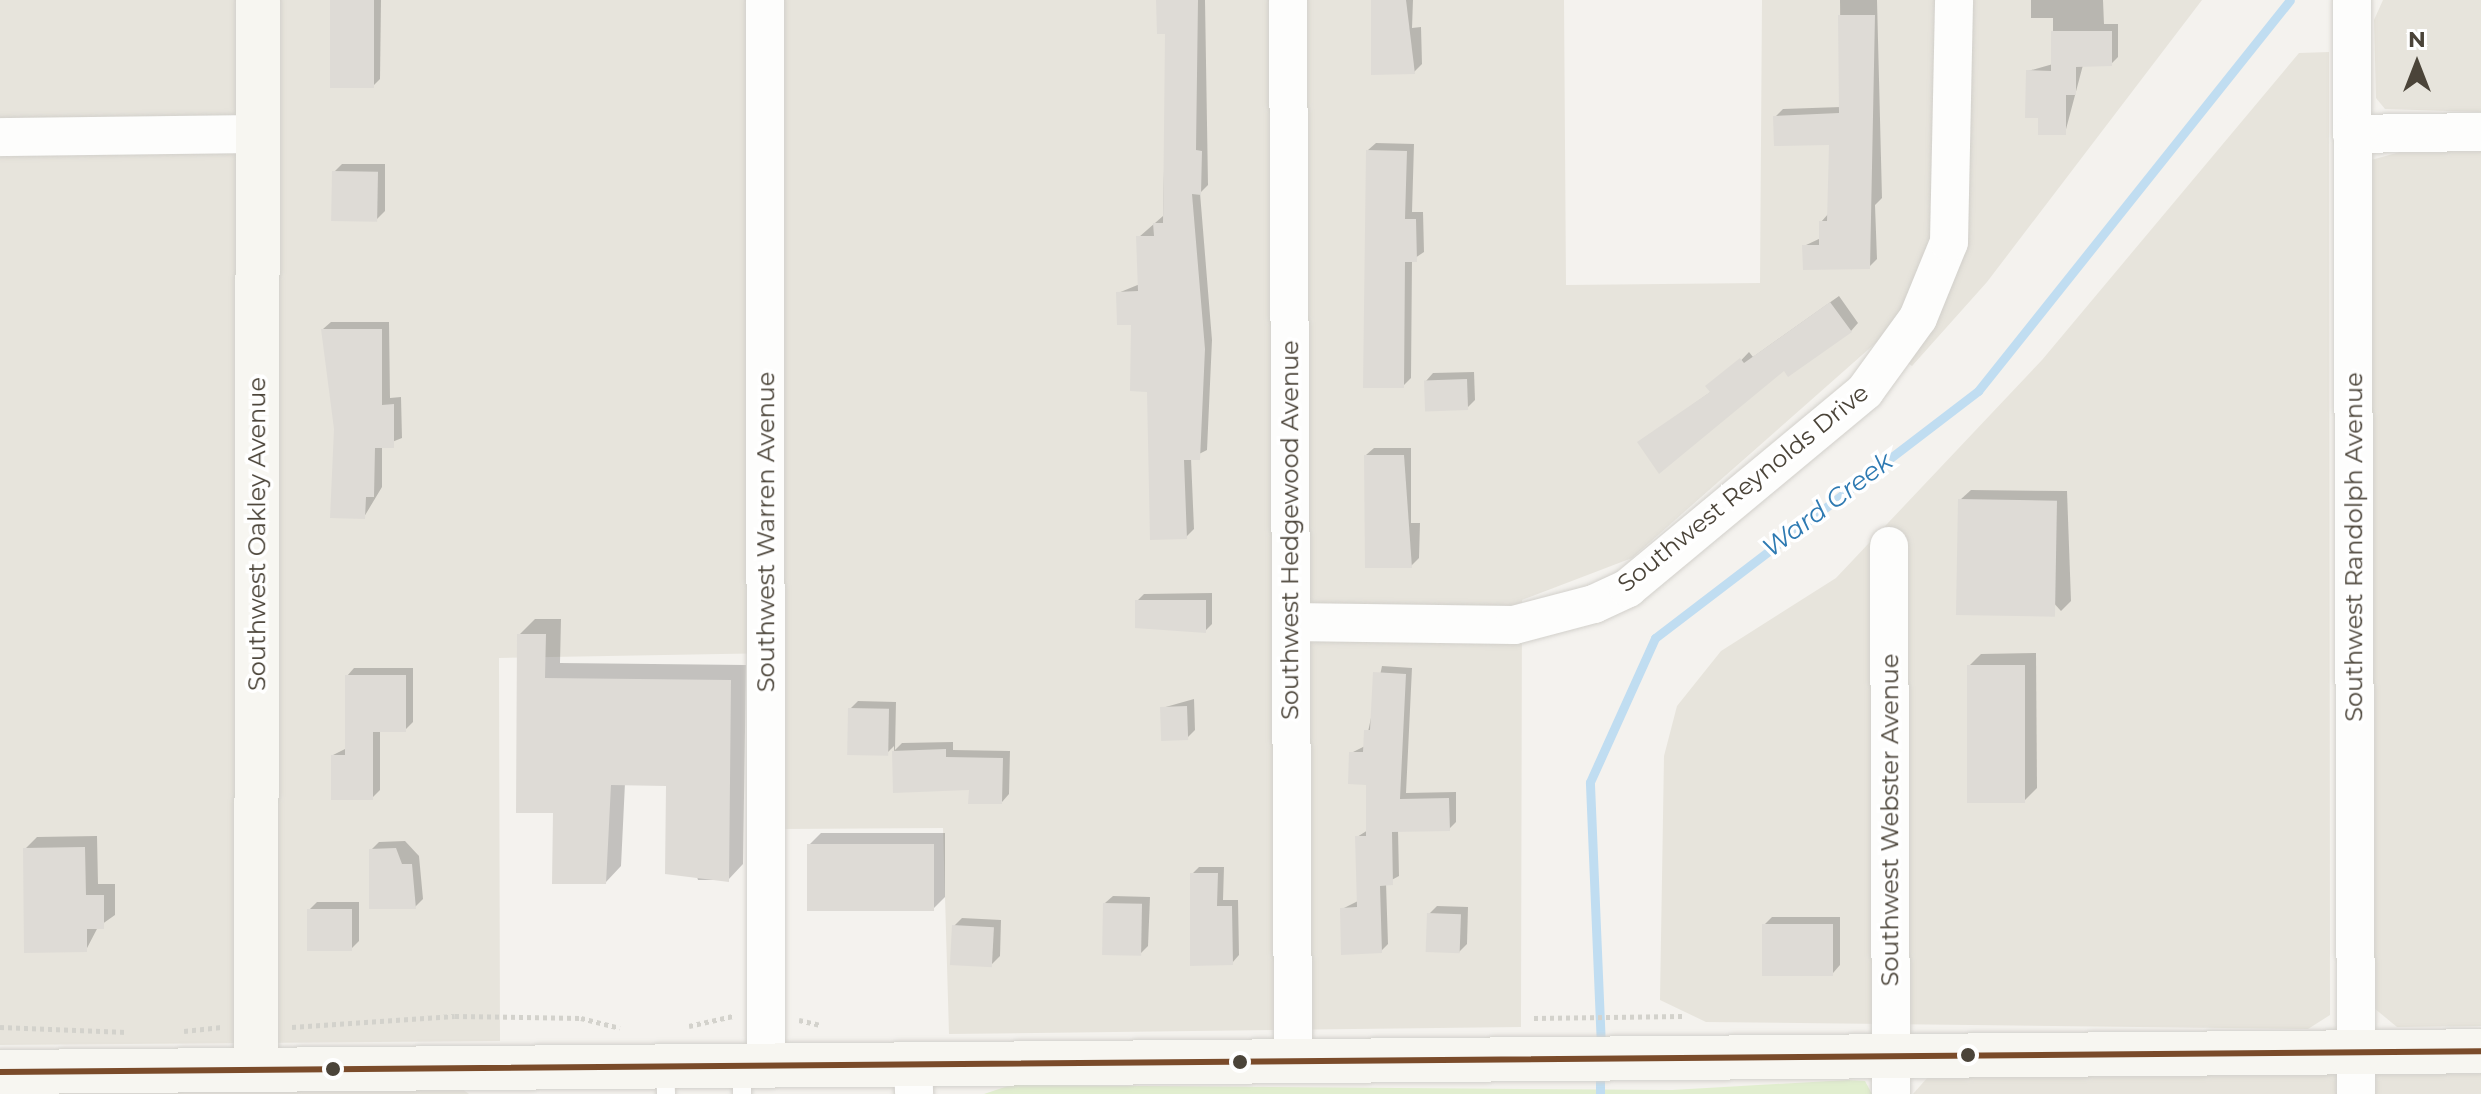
<!DOCTYPE html>
<style>
body{margin:0}
#map{position:relative;width:2481px;height:1094px;overflow:hidden;background:#f4f2ee;font-family:Montserrat,sans-serif}
div>[style]{position:absolute}
.residential>*{inset:0;background:#e7e4dc}
.green>*{inset:0;background:#e1eecf}
.shadow>*{inset:0;background:#0003}
.stream>*{height:9px;margin:-4.5px;padding:0 4.5px;transform-origin:4.5px;border-radius:4.5px;background:#c0ddf1}
.building>*{inset:0;background:#dedbd6;transform-origin:0 0}
.path>*{height:5px;margin-top:-2.5px;transform-origin:0;background:repeating-linear-gradient(90deg,#d3d2cc 0 4px,transparent 0 8px)}
.roads{filter:drop-shadow(0 0 2px #d2d0cb) drop-shadow(0 0 2px #d2d0cb)}
.lane>*{height:18px;margin:-9px;padding:0 9px;transform-origin:9px;border-radius:9px;background:#fdfdfc}
.street>*{height:38px;margin:-19px;padding:0 19px;transform-origin:19px;border-radius:19px;background:#fdfdfc}
.secondary>*{height:44px;margin:-22px;padding:0 22px;transform-origin:22px;border-radius:22px;background:#f7f6f1}
.bus-1>*{height:6px;margin:-3px;padding:0 3px;transform-origin:3px;border-radius:3px;background:#7a4b2a}
.dots>*{width:22px;height:22px;translate:-50% -50%;box-sizing:border-box;border:4px solid #fff;border-radius:50%}
span{translate:-50% -50%;white-space:nowrap;text-align:center;line-height:1.15;-webkit-text-stroke:7px #fff;paint-order:stroke}
.street-label{font-size:24px;color:#4b4439}
.water-label{font-size:26px;color:#2e7ab2;font-style:italic}
.north{position:absolute;left:2377px;top:24px;width:80px;height:80px;-webkit-text-stroke:6px #fff;paint-order:stroke;rotate:0deg;font-size:22px;font-weight:700;line-height:32px;text-align:center;color:#4b4439}
.north::after{content:'';display:block;margin:auto;width:28px;height:36px;background:#4b4439;clip-path:polygon(50% 0,100% 100%,50% 72%,0 100%)}
</style>
<div id="map">
<div class="residential">
<div style="clip-path:polygon(0 0,1564px 0,1566px 285px,1760px 283px,1762px 0,2202px 0,1987px 282px,1912px 366px,1879px 340px,1632px 558px,1522px 600px,1521px 1027px,949px 1034px,943px 828px,782px 829px,781px 653px,499px 658px,500px 1041px,0 1045px)"></div>
<div style="clip-path:polygon(2383px 0,2481px 0,2481px 112px,2385px 109px,2376px 98px,2374px 20px)"></div>
<div style="clip-path:polygon(2329px 52px,2330px 1015px,2308px 1029px,1706px 1022px,1660px 1000px,1664px 756px,1677px 706px,1721px 651px,1836px 578px,2042px 360px,2299px 53px)"></div>
<div style="clip-path:polygon(2481px 148px,2481px 1026px,2397px 1027px,2374px 1008px,2371px 160px,2411px 149px)"></div>
<div style="clip-path:polygon(2481px 1070px,2481px 1094px,1913px 1094px,1928px 1077px)"></div>
<div style="clip-path:polygon(458px 1086px,469px 1094px,0 1094px,0 1089px)"></div>
</div>
<div class="green">
<div style="clip-path:polygon(1848px 1080px,1865px 1081px,1872px 1094px,984px 1094px,1011px 1085px,1672px 1090px)"></div>
</div>
<div class="shadow">
<div style="clip-path:polygon(332px 0,381px 0,380px 79px,372px 87px)"></div>
<div style="clip-path:polygon(1158px 0,1205px 0,1208px 185px,1200px 193px,1212px 340px,1207px 450px,1191px 458px,1194px 529px,1186px 537px,1133px 323px,1118px 293px,1140px 284px,1139px 237px,1163px 216px,1167px 32px)"></div>
<div style="clip-path:polygon(1372px 0,1413px 0,1412px 28px,1421px 27px,1422px 64px,1414px 72px)"></div>
<div style="clip-path:polygon(1840px 0,1877px 0,1882px 198px,1875px 205px,1877px 259px,1869px 267px,1804px 246px,1821px 238px,1821px 222px,1829px 213px,1831px 142px,1775px 117px,1783px 109px,1841px 107px)"></div>
<div style="clip-path:polygon(2031px 0,2103px 0,2104px 24px,2118px 24px,2118px 57px,2111px 64px,2083px 65px,2065px 133px,2040px 116px,2028px 71px,2053px 64px,2053px 18px,2031px 18px)"></div>
<div style="clip-path:polygon(1376px 143px,1414px 144px,1412px 212px,1423px 212px,1424px 252px,1412px 260px,1411px 378px,1403px 386px,1368px 150px)"></div>
<div style="clip-path:polygon(342px 164px,385px 164px,385px 211px,377px 219px,334px 172px)"></div>
<div style="clip-path:polygon(1839px 296px,1858px 323px,1851px 331px,1640px 442px,1712px 391px,1749px 352px,1753px 357px)"></div>
<div style="clip-path:polygon(331px 322px,389px 322px,390px 398px,401px 397px,402px 438px,382px 446px,382px 487px,364px 517px,336px 428px,323px 329px)"></div>
<div style="clip-path:polygon(1474px 372px,1475px 400px,1467px 408px,1426px 381px,1433px 373px)"></div>
<div style="clip-path:polygon(1374px 448px,1411px 448px,1411px 523px,1420px 523px,1419px 558px,1411px 566px,1366px 455px)"></div>
<div style="clip-path:polygon(1971px 490px,2067px 491px,2071px 601px,2061px 611px,1960px 500px)"></div>
<div style="clip-path:polygon(1212px 593px,1212px 624px,1205px 631px,1137px 601px,1144px 594px)"></div>
<div style="clip-path:polygon(535px 619px,561px 619px,560px 663px,746px 665px,743px 864px,728px 880px,698px 880px,668px 784px,625px 783px,621px 866px,606px 882px,555px 811px,519px 635px)"></div>
<div style="clip-path:polygon(2036px 653px,2037px 788px,2025px 800px,1969px 666px,1981px 654px)"></div>
<div style="clip-path:polygon(1382px 666px,1412px 668px,1406px 793px,1456px 792px,1456px 822px,1449px 829px,1398px 830px,1399px 876px,1386px 883px,1388px 944px,1381px 951px,1342px 909px,1358px 901px,1357px 837px,1368px 830px,1368px 783px,1351px 753px,1365px 746px)"></div>
<div style="clip-path:polygon(354px 668px,413px 668px,413px 722px,405px 730px,380px 730px,380px 790px,372px 798px,333px 755px,347px 748px,347px 676px)"></div>
<div style="clip-path:polygon(1194px 699px,1195px 730px,1187px 738px,1162px 708px)"></div>
<div style="clip-path:polygon(858px 701px,896px 702px,895px 750px,902px 743px,953px 742px,953px 750px,1010px 751px,1009px 794px,1002px 802px,971px 788px,895px 791px,894px 746px,887px 753px,850px 709px)"></div>
<div style="clip-path:polygon(821px 833px,945px 833px,945px 897px,933px 909px,809px 845px)"></div>
<div style="clip-path:polygon(97px 836px,98px 884px,115px 884px,115px 915px,98px 927px,86px 950px,25px 849px,37px 837px)"></div>
<div style="clip-path:polygon(405px 841px,419px 856px,423px 899px,415px 907px,371px 850px,379px 842px)"></div>
<div style="clip-path:polygon(1199px 867px,1224px 867px,1223px 900px,1238px 900px,1239px 955px,1232px 963px,1192px 874px)"></div>
<div style="clip-path:polygon(1113px 896px,1150px 897px,1148px 946px,1140px 954px,1105px 903px)"></div>
<div style="clip-path:polygon(317px 902px,359px 902px,359px 941px,351px 949px,309px 910px)"></div>
<div style="clip-path:polygon(1437px 906px,1468px 907px,1467px 944px,1459px 952px,1429px 914px)"></div>
<div style="clip-path:polygon(1772px 917px,1840px 917px,1840px 965px,1833px 973px,1764px 925px)"></div>
<div style="clip-path:polygon(962px 918px,1001px 920px,1000px 956px,992px 964px,954px 926px)"></div>
</div>
<div class="stream">
<div style="left:1601px;top:1047px;width:265px;rotate:-92.4deg"></div>
<div style="left:1590px;top:782px;width:158px;rotate:-65.7deg"></div>
<div style="left:1655px;top:638px;width:407px;rotate:-37.4deg"></div>
<div style="left:1978px;top:391px;width:500px;rotate:-51.41deg"></div>
<div style="left:1600px;top:1094px;width:25px;rotate:-90deg"></div>
</div>
<div class="building">
<div style="left:330px;top:0;width:44px;height:88px"></div>
<div style="clip-path:polygon(1156px 0,1198px 0,1196px 150px,1202px 151px,1201px 195px,1192px 194px,1205px 349px,1200px 460px,1184px 460px,1187px 539px,1150px 540px,1147px 392px,1130px 391px,1131px 325px,1117px 325px,1116px 292px,1138px 291px,1136px 236px,1154px 236px,1153px 223px,1163px 223px,1165px 34px,1157px 34px)"></div>
<div style="clip-path:polygon(1371px 0,1406px 0,1415px 74px,1371px 75px)"></div>
<div style="clip-path:polygon(1838px 15px,1875px 15px,1870px 269px,1803px 270px,1802px 245px,1819px 245px,1819px 221px,1827px 221px,1829px 145px,1774px 146px,1773px 116px,1839px 113px)"></div>
<div style="clip-path:polygon(2051px 31px,2112px 31px,2112px 66px,2076px 67px,2076px 95px,2066px 95px,2066px 135px,2038px 135px,2038px 118px,2025px 118px,2026px 70px,2051px 71px)"></div>
<div style="clip-path:polygon(1366px 150px,1407px 151px,1405px 219px,1416px 219px,1417px 262px,1405px 262px,1404px 388px,1363px 388px)"></div>
<div style="left:332px;top:171px;width:46px;height:50px;rotate:1deg"></div>
<div style="clip-path:polygon(1830px 302px,1852px 332px,1788px 377px,1784px 371px,1659px 474px,1637px 442px,1710px 392px,1705px 386px,1740px 358px,1744px 363px)"></div>
<div style="clip-path:polygon(321px 329px,382px 329px,382px 405px,394px 404px,394px 448px,375px 448px,374px 497px,366px 497px,365px 519px,330px 518px,334px 429px)"></div>
<div style="left:1467px;top:379px;width:31px;height:43px;rotate:88deg"></div>
<div style="clip-path:polygon(1364px 455px,1404px 455px,1412px 568px,1365px 568px)"></div>
<div style="left:1958px;top:499px;width:99px;height:116px;rotate:1deg"></div>
<div style="clip-path:polygon(1135px 600px,1206px 600px,1206px 633px,1135px 628px)"></div>
<div style="clip-path:polygon(517px 634px,546px 634px,545px 678px,731px 680px,729px 882px,665px 874px,666px 786px,611px 785px,606px 884px,552px 884px,553px 813px,516px 813px)"></div>
<div style="left:1967px;top:665px;width:58px;height:138px"></div>
<div style="clip-path:polygon(1373px 672px,1406px 674px,1400px 799px,1449px 798px,1450px 831px,1392px 832px,1393px 885px,1380px 886px,1382px 953px,1341px 955px,1340px 908px,1357px 907px,1355px 836px,1366px 836px,1366px 785px,1348px 784px,1349px 752px,1363px 752px,1364px 730px,1370px 730px)"></div>
<div style="clip-path:polygon(345px 675px,406px 675px,406px 732px,373px 732px,373px 800px,331px 800px,331px 755px,345px 755px)"></div>
<div style="left:1187px;top:706px;width:34px;height:27px;rotate:88deg"></div>
<div style="left:848px;top:708px;width:41px;height:47px;rotate:1deg"></div>
<div style="clip-path:polygon(946px 749px,946px 757px,1003px 758px,1002px 804px,968px 804px,969px 790px,893px 793px,892px 751px)"></div>
<div style="left:807px;top:844px;width:127px;height:67px"></div>
<div style="clip-path:polygon(85px 847px,86px 895px,104px 895px,104px 929px,87px 929px,87px 952px,24px 953px,23px 848px)"></div>
<div style="clip-path:polygon(396px 848px,402px 864px,412px 864px,416px 909px,369px 909px,369px 849px)"></div>
<div style="clip-path:polygon(1190px 873px,1218px 873px,1217px 906px,1232px 906px,1233px 965px,1190px 966px)"></div>
<div style="left:1103px;top:903px;width:39px;height:52px;rotate:1deg"></div>
<div style="left:307px;top:909px;width:45px;height:42px"></div>
<div style="left:1427px;top:913px;width:34px;height:39px;rotate:2deg"></div>
<div style="left:1762px;top:924px;width:71px;height:52px"></div>
<div style="left:952px;top:925px;width:42px;height:40px;rotate:3deg"></div>
</div>
<div class="path">
<div style="left:1534px;top:1018px;width:149px;rotate:-0.8deg"></div>
<div style="left:799px;top:1020px;width:22px;rotate:13deg"></div>
<div style="left:689px;top:1026px;width:45px;rotate:-12.8deg"></div>
<div style="left:0;top:1027px;width:127px;rotate:2.3deg"></div>
<div style="left:292px;top:1027px;width:163px;rotate:-3.9deg"></div>
<div style="left:455px;top:1016px;width:126px;rotate:0.9deg"></div>
<div style="left:581px;top:1018px;width:40px;rotate:14.4deg"></div>
<div style="left:184px;top:1031px;width:38px;rotate:-6deg"></div>
</div>
<div class="roads">
<div class="lane">
<div style="left:665px;top:1064px;width:30px;rotate:88deg"></div>
<div style="left:742px;top:1064px;width:30px;rotate:90deg"></div>
</div>
<div class="street">
<div style="left:765px;top:0;width:1063px;rotate:89.95deg"></div>
<div style="left:1288px;top:0;width:1060px;rotate:89.73deg"></div>
<div style="left:2352px;top:0;width:1094px;rotate:89.79deg"></div>
<div style="left:2352px;top:134px;width:129px;rotate:-0.9deg"></div>
<div style="left:0;top:137px;width:257px;rotate:-0.7deg"></div>
<div style="left:1889px;top:546px;width:548px;rotate:89.79deg"></div>
<div style="left:1291px;top:622px;width:223px;rotate:0.8deg"></div>
<div style="left:1514px;top:625px;width:83px;rotate:-14.7deg"></div>
<div style="left:1594px;top:604px;width:38px;rotate:-25deg"></div>
<div style="left:1628px;top:588px;width:308px;rotate:-39.7deg"></div>
<div style="left:1865px;top:391px;width:90px;rotate:-54deg"></div>
<div style="left:1918px;top:318px;width:82px;rotate:-67.8deg"></div>
<div style="left:1949px;top:242px;width:242px;rotate:-88.8deg"></div>
<div style="left:913px;top:1062px;width:32px;rotate:88deg"></div>
</div>
<div class="secondary">
<div style="left:256px;top:1067px;width:1067px;rotate:-89.89deg"></div>
<div style="left:0;top:1072px;width:2481px;rotate:-0.48deg"></div>
</div>
</div>
<div class="bus-1">
<div style="left:0;top:1072px;width:2481px;rotate:-0.48deg"></div>
</div>
<div class="dots">
<div style="left:1968px;top:1055px;background:#4b4439"></div>
<div style="left:1240px;top:1062px;background:#4b4439"></div>
<div style="left:333px;top:1069px;background:#4b4439"></div>
</div>
<div class="street-label">
<span style="left:1743px;top:488px;rotate:-39deg">Southwest Reynolds Drive</span>
<span style="left:1290px;top:530px;rotate:-90deg">Southwest Hedgewood Avenue</span>
<span style="left:766px;top:532px;rotate:-90deg">Southwest Warren Avenue</span>
<span style="left:257px;top:534px;rotate:-90deg">Southwest Oakley Avenue</span>
<span style="left:2354px;top:547px;rotate:-90deg">Southwest Randolph Avenue</span>
<span style="left:1890px;top:820px;rotate:-90deg">Southwest Webster Avenue</span>
</div>
<div class="water-label">
<span style="left:1828px;top:505px;rotate:-37deg">Ward Creek</span>
</div>
<div class="north">N</div>
</div>
